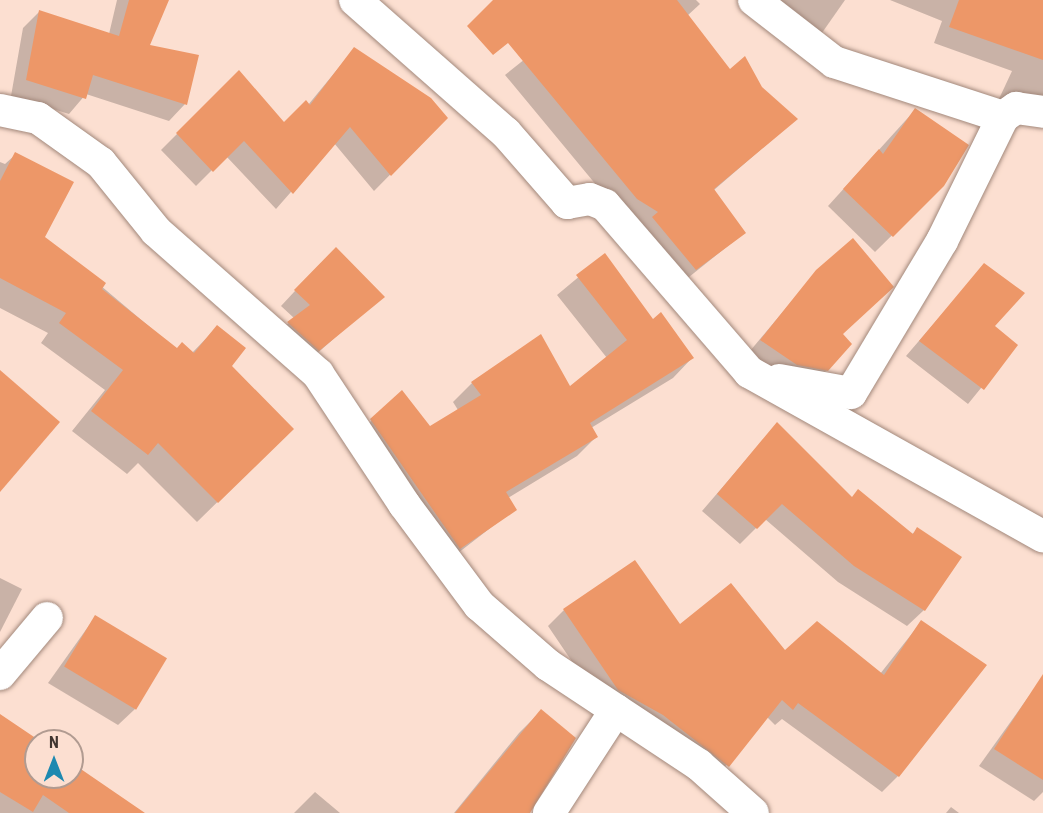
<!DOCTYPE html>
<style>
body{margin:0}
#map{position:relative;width:1043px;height:813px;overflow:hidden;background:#fcdfd1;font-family:"Roboto Condensed",sans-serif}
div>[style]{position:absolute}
.shadow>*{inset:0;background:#0003}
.building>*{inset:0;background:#ed9768;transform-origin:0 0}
.roads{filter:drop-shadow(0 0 2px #a2887b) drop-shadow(0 0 2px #a2887b)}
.minor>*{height:32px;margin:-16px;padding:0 16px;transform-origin:16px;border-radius:16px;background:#fff}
span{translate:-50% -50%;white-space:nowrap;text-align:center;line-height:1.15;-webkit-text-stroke:4.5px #fcdfd1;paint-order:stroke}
.north{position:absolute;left:24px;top:729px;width:60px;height:60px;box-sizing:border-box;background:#fcdfd1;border:2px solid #b19b91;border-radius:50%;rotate:0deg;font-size:16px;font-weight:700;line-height:24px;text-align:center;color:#403530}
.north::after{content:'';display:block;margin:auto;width:21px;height:27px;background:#1e89b0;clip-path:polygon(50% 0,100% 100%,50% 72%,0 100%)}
</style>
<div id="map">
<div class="shadow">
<div style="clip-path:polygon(117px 0,167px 0,148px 46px,185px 104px,169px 121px,86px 94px,69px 114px,11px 96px,23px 28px,39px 12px,109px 34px)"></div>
<div style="clip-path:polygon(599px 0,696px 0,700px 4px,687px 16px,730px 71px,760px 88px,796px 119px,714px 190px,744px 233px,679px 285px,505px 75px)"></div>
<div style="clip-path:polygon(780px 0,845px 0,817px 40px,773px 15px)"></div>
<div style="clip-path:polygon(890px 0,1043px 0,1043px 120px,998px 101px,1012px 71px,934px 43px,942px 21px)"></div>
<div style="clip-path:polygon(354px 49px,446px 118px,374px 191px,334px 143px,276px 209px,226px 156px,196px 186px,161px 150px,239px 72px,284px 124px,308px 105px)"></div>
<div style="clip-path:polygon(915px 110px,943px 185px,875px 252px,828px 206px)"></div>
<div style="clip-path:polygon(16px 154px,43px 237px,177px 350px,192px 353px,217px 327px,230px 366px,292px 429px,197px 522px,138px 463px,127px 474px,72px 431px,105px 390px,41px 343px,48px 333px,0 308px,0 162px,5px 164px)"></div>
<div style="clip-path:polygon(605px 255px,653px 321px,692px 358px,673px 378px,591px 428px,596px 437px,577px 456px,508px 498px,515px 509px,440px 567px,351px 440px,402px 392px,430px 428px,458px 410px,453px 402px,472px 383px,569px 389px,607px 358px,557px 295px)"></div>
<div style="clip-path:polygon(321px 263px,382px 296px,304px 365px,273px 337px,294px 318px,281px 306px)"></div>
<div style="clip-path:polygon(984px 265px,993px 326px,1016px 345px,968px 404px,906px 356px)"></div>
<div style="clip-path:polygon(817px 271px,841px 335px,827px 370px,810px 386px,745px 357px)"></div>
<div style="clip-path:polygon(777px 424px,851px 498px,911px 535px,918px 529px,924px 610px,907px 626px,838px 582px,765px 519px,740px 544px,702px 511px)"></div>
<div style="clip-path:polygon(0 578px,22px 589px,0 632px)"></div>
<div style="clip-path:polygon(564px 610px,679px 627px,880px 674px,921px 622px,898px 776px,882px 792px,782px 719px,775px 725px,767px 717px,712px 782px,602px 706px,548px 626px)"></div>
<div style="clip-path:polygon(95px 617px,135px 709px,118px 725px,48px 683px)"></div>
<div style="clip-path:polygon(1029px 696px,1043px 704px,1043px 792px,1034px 801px,979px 766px)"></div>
<div style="clip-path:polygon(541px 711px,525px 813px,454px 813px,519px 733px)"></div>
<div style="clip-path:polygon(0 724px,36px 777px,72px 777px,72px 765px,142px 813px,0 813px)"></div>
<div style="clip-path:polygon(315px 792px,340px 813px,294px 813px)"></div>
<div style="clip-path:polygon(951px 807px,959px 813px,946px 813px)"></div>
</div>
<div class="building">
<div style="clip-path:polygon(129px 0,169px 0,150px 45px,199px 55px,187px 105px,93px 75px,86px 99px,26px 80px,39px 10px,119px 36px)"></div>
<div style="clip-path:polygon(493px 0,677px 0,730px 69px,745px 56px,762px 87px,798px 119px,714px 189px,746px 233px,696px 270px,652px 217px,658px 212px,637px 199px,508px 43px,493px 55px,467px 26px)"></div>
<div style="clip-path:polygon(959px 0,1043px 0,1043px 60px,949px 27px)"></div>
<div style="clip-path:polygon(354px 47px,431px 98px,448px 118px,391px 176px,350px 127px,293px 194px,244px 141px,213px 172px,176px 133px,239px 70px,284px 122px,306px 100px,310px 105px)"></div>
<div style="clip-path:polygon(915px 108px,969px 145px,944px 186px,893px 237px,843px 189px,879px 149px,883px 154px)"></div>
<div style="clip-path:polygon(15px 152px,74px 182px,45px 237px,106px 283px,102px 289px,177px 348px,182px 342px,194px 353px,217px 325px,246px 348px,232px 366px,294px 429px,218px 503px,158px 443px,148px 455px,91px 411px,123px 370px,59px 323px,66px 313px,0 278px,0 181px)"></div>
<div style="clip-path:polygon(853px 238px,894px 287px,843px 334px,852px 344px,828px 371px,797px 365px,760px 340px,816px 270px)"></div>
<div style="clip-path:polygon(336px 247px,385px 297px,319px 351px,287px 322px,310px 305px,294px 290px)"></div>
<div style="clip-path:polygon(605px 253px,653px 319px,661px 312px,694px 358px,590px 423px,598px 437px,506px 492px,517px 510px,460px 549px,370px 419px,402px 390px,430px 426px,481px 395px,471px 382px,541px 334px,570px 386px,627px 340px,576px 275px)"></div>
<div style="clip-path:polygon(984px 263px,1025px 293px,995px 326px,1018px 345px,984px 390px,919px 341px)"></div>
<div style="clip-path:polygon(0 370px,60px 422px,0 492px)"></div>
<div style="clip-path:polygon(777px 422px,852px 497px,858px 489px,913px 534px,917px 527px,962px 557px,925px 611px,854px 566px,782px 504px,757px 529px,717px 494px)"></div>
<div style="clip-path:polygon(635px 560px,680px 624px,731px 583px,785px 650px,817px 621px,884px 675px,921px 620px,987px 665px,899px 777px,798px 703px,793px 710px,782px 700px,729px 767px,663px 715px,618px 690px,563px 609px)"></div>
<div style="left:95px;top:615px;width:84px;height:60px;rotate:31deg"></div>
<div style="clip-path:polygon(1043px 674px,1043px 780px,994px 749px)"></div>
<div style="clip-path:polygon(541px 709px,576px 738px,530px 813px,455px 813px)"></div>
<div style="clip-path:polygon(0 714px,40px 741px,36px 777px,72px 777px,72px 763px,145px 813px,69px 813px,43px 795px,33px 812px,0 792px)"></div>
</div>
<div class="roads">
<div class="minor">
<div style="left:355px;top:0;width:201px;rotate:41.4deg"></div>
<div style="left:506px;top:133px;width:93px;rotate:48.9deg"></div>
<div style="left:567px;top:203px;width:23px;rotate:-10deg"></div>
<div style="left:590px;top:199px;width:16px;rotate:22deg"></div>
<div style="left:605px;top:205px;width:221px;rotate:49.2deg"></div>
<div style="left:749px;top:372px;width:337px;rotate:29.2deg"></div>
<div style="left:754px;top:0;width:101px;rotate:37.8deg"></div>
<div style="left:834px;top:62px;width:178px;rotate:18deg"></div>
<div style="left:0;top:110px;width:39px;rotate:12deg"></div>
<div style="left:38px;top:118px;width:77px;rotate:35.5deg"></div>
<div style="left:101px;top:163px;width:87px;rotate:51deg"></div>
<div style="left:156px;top:231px;width:216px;rotate:41.4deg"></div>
<div style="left:318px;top:374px;width:156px;rotate:56.5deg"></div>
<div style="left:404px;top:504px;width:126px;rotate:53.4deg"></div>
<div style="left:479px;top:605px;width:91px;rotate:41deg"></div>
<div style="left:548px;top:665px;width:181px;rotate:33.5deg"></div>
<div style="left:699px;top:765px;width:72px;rotate:41.6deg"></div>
<div style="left:779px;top:380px;width:73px;rotate:10.2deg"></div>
<div style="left:851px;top:393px;width:177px;rotate:-59.1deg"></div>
<div style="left:942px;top:241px;width:138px;rotate:-63.8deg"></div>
<div style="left:1003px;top:117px;width:16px;rotate:-35deg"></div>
<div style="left:1016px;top:108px;width:27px;rotate:8deg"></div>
<div style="left:0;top:674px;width:73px;rotate:-50deg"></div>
<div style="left:549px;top:813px;width:123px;rotate:-57deg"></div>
</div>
</div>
<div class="north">N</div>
</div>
